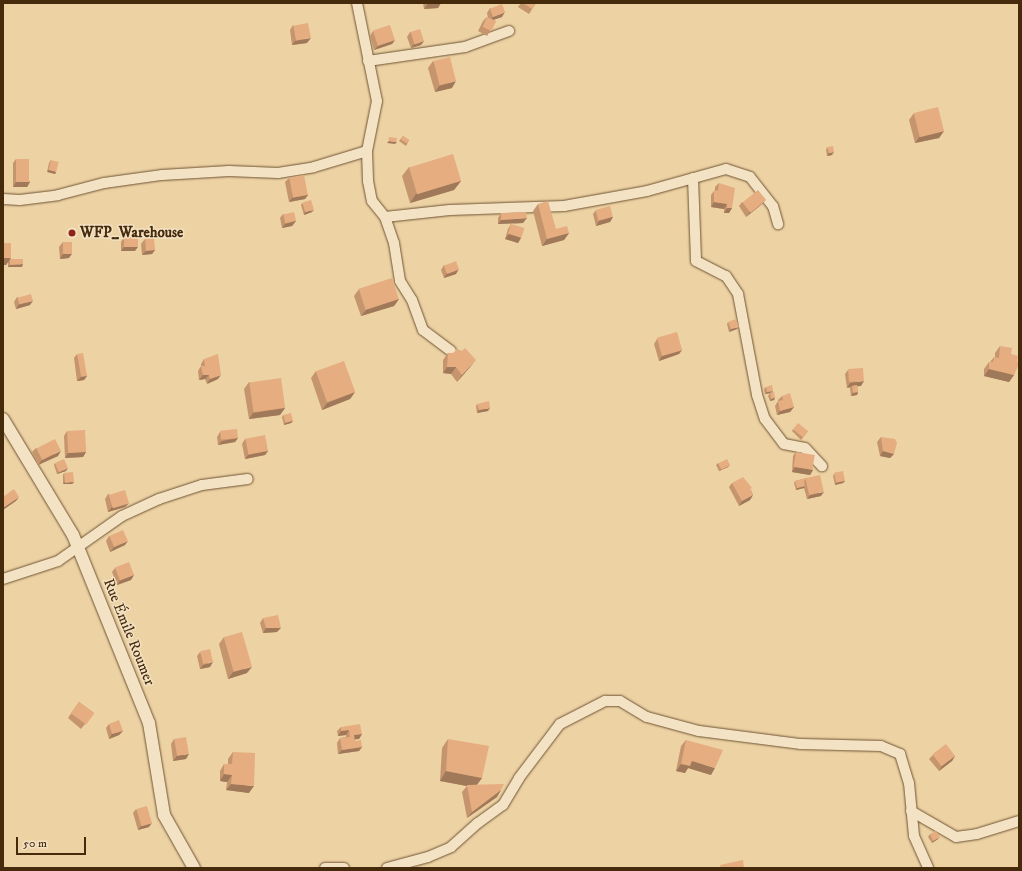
<!DOCTYPE html>
<meta charset="utf-8">
<style>
body{margin:0}
#map{position:relative;width:1022px;height:871px;overflow:hidden;background:#edd2a4;font-family:"IM FELL DW Pica",serif}
div>[style]{position:absolute}
.roads{filter:drop-shadow(0 0 1px #6f5432) drop-shadow(0 0 1px #6f5432)}
.minor>*{height:10px;margin:-5px;padding:0 5px;transform-origin:5px;border-radius:5px;background:#f3e2c4}
.tertiary>*{height:12px;margin:-6px;padding:0 6px;transform-origin:6px;border-radius:6px;background:#f3e2c4}
.wall>*{inset:0;background:#c5956e}
.shaded-wall>*{inset:0;background:#a0795a;transform-origin:0 0}
.building>*{inset:0;background:#e5ad80;transform-origin:0 0}
.dots>*{width:11px;height:11px;translate:-50% -50%;box-sizing:border-box;border:2px solid #f3e2c4;border-radius:50%}
span{translate:-50% -50%;white-space:nowrap;text-align:center;line-height:1.15;-webkit-text-stroke:3px #f3e2c4;paint-order:stroke}
.poi-label{font-size:15px;color:#452a0c;font-weight:700}
.left{translate:0 -50%;text-align:left}
.street-label{font-size:15px;color:#452a0c}
.frame{position:absolute;inset:0;border:4px solid #452a0c;pointer-events:none}
.scale{position:absolute;left:16px;top:837px;width:70px;height:18px;box-sizing:border-box;border:2px solid #452a0c;border-top:0;padding-left:5px;font-size:12px;line-height:14px;white-space:nowrap;color:#452a0c;-webkit-text-stroke:3px #f3e2c4;paint-order:stroke}
</style>
<div id="map">
<div class="roads">
<div class="minor">
<div style="left:357px;top:3px;width:100px;rotate:78.5deg"></div>
<div style="left:377px;top:101px;width:51px;rotate:101.3deg"></div>
<div style="left:367px;top:151px;width:30px;rotate:88deg"></div>
<div style="left:368px;top:181px;width:20px;rotate:79deg"></div>
<div style="left:372px;top:201px;width:21px;rotate:51deg"></div>
<div style="left:385px;top:217px;width:28px;rotate:71deg"></div>
<div style="left:394px;top:243px;width:38px;rotate:81deg"></div>
<div style="left:400px;top:281px;width:22px;rotate:58deg"></div>
<div style="left:412px;top:300px;width:32px;rotate:70deg"></div>
<div style="left:423px;top:330px;width:35px;rotate:37deg"></div>
<div style="left:368px;top:61px;width:98px;rotate:-8.2deg"></div>
<div style="left:465px;top:47px;width:47px;rotate:-20deg"></div>
<div style="left:693px;top:178px;width:83px;rotate:87.9deg"></div>
<div style="left:696px;top:261px;width:34px;rotate:27deg"></div>
<div style="left:726px;top:276px;width:22px;rotate:56deg"></div>
<div style="left:738px;top:294px;width:103px;rotate:79.3deg"></div>
<div style="left:757px;top:395px;width:25px;rotate:72deg"></div>
<div style="left:765px;top:419px;width:31px;rotate:53deg"></div>
<div style="left:784px;top:444px;width:21px;rotate:11deg"></div>
<div style="left:805px;top:448px;width:25px;rotate:47deg"></div>
<div style="left:3px;top:199px;width:17px;rotate:3deg"></div>
<div style="left:20px;top:200px;width:38px;rotate:-7deg"></div>
<div style="left:58px;top:195px;width:48px;rotate:-14.6deg"></div>
<div style="left:104px;top:183px;width:59px;rotate:-7.9deg"></div>
<div style="left:162px;top:175px;width:67px;rotate:-3.4deg"></div>
<div style="left:229px;top:171px;width:49px;rotate:2.3deg"></div>
<div style="left:278px;top:173px;width:36px;rotate:-9deg"></div>
<div style="left:314px;top:167px;width:55px;rotate:-16.8deg"></div>
<div style="left:385px;top:217px;width:65px;rotate:-6.1deg"></div>
<div style="left:450px;top:210px;width:114px;rotate:-2deg"></div>
<div style="left:564px;top:206px;width:84px;rotate:-10.2deg"></div>
<div style="left:647px;top:191px;width:82px;rotate:-15.6deg"></div>
<div style="left:726px;top:169px;width:25px;rotate:18deg"></div>
<div style="left:750px;top:177px;width:37px;rotate:52deg"></div>
<div style="left:773px;top:206px;width:19px;rotate:74deg"></div>
<div style="left:3px;top:579px;width:58px;rotate:-18.1deg"></div>
<div style="left:58px;top:561px;width:78px;rotate:-35.1deg"></div>
<div style="left:122px;top:516px;width:41px;rotate:-24.7deg"></div>
<div style="left:159px;top:499px;width:45px;rotate:-18deg"></div>
<div style="left:202px;top:485px;width:46px;rotate:-7.4deg"></div>
<div style="left:911px;top:811px;width:52px;rotate:30deg"></div>
<div style="left:956px;top:837px;width:21px;rotate:-8deg"></div>
<div style="left:977px;top:834px;width:44px;rotate:-17.2deg"></div>
<div style="left:325px;top:868px;width:19px"></div>
<div style="left:387px;top:868px;width:42px;rotate:-15deg"></div>
<div style="left:428px;top:857px;width:25px;rotate:-23deg"></div>
<div style="left:451px;top:847px;width:36px;rotate:-42deg"></div>
<div style="left:478px;top:823px;width:31px;rotate:-36deg"></div>
<div style="left:503px;top:805px;width:31px;rotate:-59deg"></div>
<div style="left:519px;top:778px;width:68px;rotate:-52.8deg"></div>
<div style="left:560px;top:724px;width:51px;rotate:-27.1deg"></div>
<div style="left:605px;top:701px;width:15px"></div>
<div style="left:620px;top:701px;width:31px;rotate:31deg"></div>
<div style="left:647px;top:717px;width:54px;rotate:15.1deg"></div>
<div style="left:699px;top:731px;width:103px;rotate:7.3deg"></div>
<div style="left:801px;top:744px;width:80px;rotate:1.4deg"></div>
<div style="left:881px;top:746px;width:21px;rotate:23deg"></div>
<div style="left:900px;top:754px;width:30px;rotate:73deg"></div>
<div style="left:909px;top:783px;width:53px;rotate:84.6deg"></div>
<div style="left:914px;top:836px;width:35px;rotate:66deg"></div>
</div>
<div class="tertiary">
<div style="left:3px;top:419px;width:135px;rotate:58.9deg"></div>
<div style="left:73px;top:535px;width:203px;rotate:68deg"></div>
<div style="left:149px;top:723px;width:93px;rotate:80.7deg"></div>
<div style="left:164px;top:815px;width:61px;rotate:60.5deg"></div>
</div>
</div>
<div class="wall">
<div style="clip-path:polygon(423px 3px,441px 3px,438px 8px,424px 9px)"></div>
<div style="clip-path:polygon(521px 3px,536px 3px,529px 14px,518px 7px)"></div>
<div style="clip-path:polygon(490px 8px,502px 17px,493px 20px,490px 31px,487px 36px,478px 31px,483px 21px,487px 17px,488px 18px,487px 13px)"></div>
<div style="clip-path:polygon(293px 25px,307px 43px,292px 45px,290px 30px)"></div>
<div style="clip-path:polygon(373px 31px,395px 40px,392px 44px,374px 50px,370px 36px)"></div>
<div style="clip-path:polygon(410px 32px,424px 41px,421px 45px,411px 48px,407px 37px)"></div>
<div style="clip-path:polygon(433px 61px,452px 88px,435px 92px,428px 68px)"></div>
<div style="clip-path:polygon(914px 113px,944px 131px,939px 138px,915px 143px,909px 120px)"></div>
<div style="clip-path:polygon(403px 136px,409px 140px,406px 146px,399px 141px)"></div>
<div style="clip-path:polygon(827px 147px,832px 155px,827px 156px,826px 150px)"></div>
<div style="clip-path:polygon(16px 159px,30px 182px,27px 187px,13px 187px,13px 163px)"></div>
<div style="clip-path:polygon(51px 160px,56px 172px,55px 174px,47px 172px,49px 163px)"></div>
<div style="clip-path:polygon(409px 167px,461px 181px,454px 190px,410px 203px,402px 176px)"></div>
<div style="clip-path:polygon(289px 178px,308px 195px,305px 199px,289px 202px,285px 182px)"></div>
<div style="clip-path:polygon(719px 183px,732px 208px,729px 213px,724px 213px,724px 209px,711px 207px,711px 195px,714px 191px,715px 190px,715px 187px)"></div>
<div style="clip-path:polygon(742px 202px,762px 204px,746px 217px,739px 206px)"></div>
<div style="clip-path:polygon(302px 203px,312px 212px,304px 215px,301px 205px)"></div>
<div style="clip-path:polygon(538px 204px,556px 229px,569px 233px,564px 240px,542px 246px,533px 211px)"></div>
<div style="clip-path:polygon(596px 210px,613px 217px,610px 222px,596px 226px,593px 214px)"></div>
<div style="clip-path:polygon(501px 213px,523px 223px,498px 224px,498px 218px)"></div>
<div style="clip-path:polygon(283px 214px,296px 221px,292px 226px,282px 228px,280px 218px)"></div>
<div style="clip-path:polygon(511px 224px,521px 238px,518px 243px,505px 239px,508px 229px)"></div>
<div style="clip-path:polygon(124px 237px,135px 251px,121px 251px,121px 242px)"></div>
<div style="clip-path:polygon(145px 239px,155px 250px,152px 254px,142px 255px,141px 244px)"></div>
<div style="clip-path:polygon(63px 242px,69px 258px,60px 259px,59px 247px)"></div>
<div style="clip-path:polygon(3px 243px,10px 259px,22px 267px,8px 267px,8px 262px,6px 265px,3px 265px)"></div>
<div style="clip-path:polygon(444px 265px,456px 274px,444px 278px,441px 270px)"></div>
<div style="clip-path:polygon(359px 289px,399px 299px,394px 306px,361px 316px,354px 296px)"></div>
<div style="clip-path:polygon(17px 297px,30px 305px,16px 309px,14px 302px)"></div>
<div style="clip-path:polygon(728px 322px,737px 329px,729px 332px,727px 324px)"></div>
<div style="clip-path:polygon(657px 339px,682px 350px,679px 354px,659px 361px,654px 344px)"></div>
<div style="clip-path:polygon(1000px 346px,1011px 354px,1017px 361px,1014px 375px,1009px 382px,984px 376px,984px 369px,989px 362px,990px 362px,994px 357px,995px 357px,995px 353px)"></div>
<div style="clip-path:polygon(448px 353px,471px 366px,457px 382px,451px 374px,443px 373px,443px 360px)"></div>
<div style="clip-path:polygon(77px 354px,87px 376px,84px 380px,77px 381px,74px 358px)"></div>
<div style="clip-path:polygon(204px 359px,218px 379px,207px 384px,205px 379px,199px 380px,198px 371px,201px 366px,201px 364px)"></div>
<div style="clip-path:polygon(848px 370px,861px 386px,857px 386px,858px 392px,857px 395px,851px 396px,850px 388px,851px 387px,847px 388px,845px 374px)"></div>
<div style="clip-path:polygon(316px 371px,355px 392px,350px 399px,322px 410px,311px 378px)"></div>
<div style="clip-path:polygon(249px 382px,285px 408px,280px 415px,249px 419px,244px 389px)"></div>
<div style="clip-path:polygon(766px 387px,772px 393px,775px 398px,774px 400px,770px 401px,768px 396px,770px 393px,765px 394px,764px 389px)"></div>
<div style="clip-path:polygon(782px 396px,794px 407px,790px 412px,777px 415px,775px 406px,778px 401px,778px 400px)"></div>
<div style="clip-path:polygon(477px 404px,488px 411px,477px 413px,476px 406px)"></div>
<div style="clip-path:polygon(283px 415px,293px 421px,291px 423px,284px 425px,282px 417px)"></div>
<div style="clip-path:polygon(793px 429px,808px 431px,801px 440px,792px 431px)"></div>
<div style="clip-path:polygon(67px 431px,86px 452px,83px 457px,65px 458px,64px 436px)"></div>
<div style="clip-path:polygon(220px 432px,238px 438px,235px 442px,218px 445px,217px 437px)"></div>
<div style="clip-path:polygon(881px 437px,894px 454px,890px 458px,880px 456px,877px 442px)"></div>
<div style="clip-path:polygon(245px 439px,268px 451px,265px 455px,245px 459px,242px 444px)"></div>
<div style="clip-path:polygon(36px 448px,58px 456px,38px 465px,32px 452px)"></div>
<div style="clip-path:polygon(796px 452px,813px 470px,810px 475px,792px 472px,793px 456px)"></div>
<div style="clip-path:polygon(55px 463px,66px 471px,57px 474px,54px 465px)"></div>
<div style="clip-path:polygon(718px 463px,728px 467px,719px 471px,716px 465px)"></div>
<div style="clip-path:polygon(64px 473px,74px 482px,72px 484px,63px 484px,63px 475px)"></div>
<div style="clip-path:polygon(834px 474px,845px 481px,843px 483px,835px 485px,833px 476px)"></div>
<div style="clip-path:polygon(807px 478px,821px 496px,807px 499px,804px 488px,796px 490px,794px 483px,795px 481px)"></div>
<div style="clip-path:polygon(732px 483px,751px 490px,753px 495px,750px 500px,739px 506px,729px 487px)"></div>
<div style="clip-path:polygon(108px 494px,129px 503px,125px 507px,108px 512px,105px 499px)"></div>
<div style="clip-path:polygon(109px 536px,125px 545px,110px 552px,106px 541px)"></div>
<div style="clip-path:polygon(115px 568px,134px 575px,131px 580px,117px 585px,112px 572px)"></div>
<div style="clip-path:polygon(263px 618px,277px 632px,263px 633px,260px 623px)"></div>
<div style="clip-path:polygon(224px 637px,247px 673px,228px 679px,219px 644px)"></div>
<div style="clip-path:polygon(200px 652px,210px 667px,200px 669px,197px 656px)"></div>
<div style="clip-path:polygon(79px 702px,94px 713px,81px 729px,68px 718px)"></div>
<div style="clip-path:polygon(109px 724px,123px 731px,119px 735px,109px 739px,106px 728px)"></div>
<div style="clip-path:polygon(341px 727px,362px 734px,359px 739px,355px 739px,355px 741px,362px 747px,359px 751px,338px 754px,337px 743px,340px 738px,346px 737px,346px 735px,338px 736px,337px 731px)"></div>
<div style="clip-path:polygon(174px 739px,186px 759px,173px 761px,171px 744px)"></div>
<div style="clip-path:polygon(448px 739px,482px 778px,477px 785px,501px 790px,497px 797px,467px 818px,462px 792px,467px 786px,440px 781px,442px 748px)"></div>
<div style="clip-path:polygon(686px 740px,711px 775px,688px 768px,685px 773px,676px 771px,681px 746px)"></div>
<div style="clip-path:polygon(233px 752px,249px 793px,226px 790px,227px 782px,220px 781px,220px 771px,224px 764px,228px 764px,228px 759px)"></div>
<div style="clip-path:polygon(933px 755px,955px 756px,952px 761px,939px 771px,929px 759px)"></div>
<div style="clip-path:polygon(136px 809px,149px 827px,138px 830px,133px 813px)"></div>
<div style="clip-path:polygon(930px 834px,938px 839px,932px 843px,928px 837px)"></div>
</div>
<div class="shaded-wall">
<div style="clip-path:polygon(428px 3px,441px 3px,438px 8px,424px 9px)"></div>
<div style="clip-path:polygon(505px 12px,502px 17px,490px 21px,493px 17px)"></div>
<div style="clip-path:polygon(311px 38px,307px 43px,292px 45px,295px 41px)"></div>
<div style="clip-path:polygon(395px 40px,392px 44px,374px 50px,378px 46px)"></div>
<div style="clip-path:polygon(424px 41px,421px 45px,411px 48px,414px 44px)"></div>
<div style="clip-path:polygon(456px 81px,452px 88px,435px 92px,439px 86px)"></div>
<div style="clip-path:polygon(944px 131px,939px 138px,915px 143px,920px 136px)"></div>
<div style="clip-path:polygon(389px 141px,397px 142px,395px 144px,387px 143px)"></div>
<div style="clip-path:polygon(834px 152px,832px 155px,827px 156px,829px 153px)"></div>
<div style="left:48px;top:170px;width:8px;height:2px;rotate:14deg"></div>
<div style="clip-path:polygon(461px 181px,454px 190px,410px 203px,416px 194px)"></div>
<div style="clip-path:polygon(16px 182px,30px 182px,27px 187px,13px 187px)"></div>
<div style="clip-path:polygon(308px 195px,305px 199px,289px 202px,292px 198px)"></div>
<div style="clip-path:polygon(766px 200px,762px 204px,746px 217px,750px 212px)"></div>
<div style="clip-path:polygon(714px 202px,727px 204px,724px 209px,711px 207px)"></div>
<div style="clip-path:polygon(727px 208px,732px 208px,729px 213px,724px 213px)"></div>
<div style="clip-path:polygon(314px 210px,312px 212px,304px 215px,305px 212px)"></div>
<div style="clip-path:polygon(613px 217px,610px 222px,596px 226px,599px 221px)"></div>
<div style="clip-path:polygon(527px 218px,523px 223px,498px 224px,501px 220px)"></div>
<div style="clip-path:polygon(296px 221px,292px 226px,282px 228px,285px 224px)"></div>
<div style="clip-path:polygon(569px 233px,564px 240px,542px 246px,547px 239px)"></div>
<div style="clip-path:polygon(509px 234px,521px 238px,518px 243px,505px 239px)"></div>
<div style="clip-path:polygon(124px 247px,138px 247px,135px 251px,121px 251px)"></div>
<div style="clip-path:polygon(155px 250px,152px 254px,142px 255px,146px 251px)"></div>
<div style="clip-path:polygon(63px 254px,72px 254px,69px 258px,60px 259px)"></div>
<div style="clip-path:polygon(3px 258px,11px 258px,6px 265px,3px 265px)"></div>
<div style="clip-path:polygon(23px 264px,22px 267px,8px 267px,10px 265px)"></div>
<div style="clip-path:polygon(459px 269px,456px 274px,444px 278px,447px 273px)"></div>
<div style="clip-path:polygon(399px 299px,394px 306px,361px 316px,366px 310px)"></div>
<div style="clip-path:polygon(33px 301px,30px 305px,16px 309px,19px 304px)"></div>
<div style="clip-path:polygon(739px 327px,737px 329px,729px 332px,731px 329px)"></div>
<div style="clip-path:polygon(682px 350px,679px 354px,659px 361px,662px 356px)"></div>
<div style="clip-path:polygon(476px 360px,471px 366px,457px 382px,462px 375px)"></div>
<div style="clip-path:polygon(447px 367px,456px 367px,451px 374px,443px 373px)"></div>
<div style="clip-path:polygon(989px 369px,1014px 375px,1009px 382px,984px 376px)"></div>
<div style="clip-path:polygon(203px 375px,209px 375px,205px 379px,199px 380px)"></div>
<div style="clip-path:polygon(221px 375px,218px 379px,207px 384px,210px 379px)"></div>
<div style="clip-path:polygon(87px 376px,84px 380px,77px 381px,81px 377px)"></div>
<div style="clip-path:polygon(864px 381px,861px 386px,852px 387px,852px 386px,851px 387px,847px 388px,850px 383px)"></div>
<div style="clip-path:polygon(773px 391px,772px 393px,765px 394px,767px 392px)"></div>
<div style="clip-path:polygon(355px 392px,350px 399px,322px 410px,327px 403px)"></div>
<div style="clip-path:polygon(858px 392px,857px 395px,851px 396px,853px 393px)"></div>
<div style="clip-path:polygon(775px 398px,774px 400px,770px 401px,771px 399px)"></div>
<div style="clip-path:polygon(794px 407px,790px 412px,777px 415px,780px 411px)"></div>
<div style="clip-path:polygon(285px 408px,280px 415px,249px 419px,253px 413px)"></div>
<div style="clip-path:polygon(490px 408px,488px 411px,477px 413px,479px 410px)"></div>
<div style="clip-path:polygon(293px 421px,291px 423px,284px 425px,285px 423px)"></div>
<div style="clip-path:polygon(238px 438px,235px 442px,218px 445px,222px 441px)"></div>
<div style="clip-path:polygon(61px 451px,58px 456px,38px 465px,42px 460px)"></div>
<div style="clip-path:polygon(268px 451px,265px 455px,245px 459px,248px 455px)"></div>
<div style="clip-path:polygon(883px 451px,894px 454px,890px 458px,880px 456px)"></div>
<div style="clip-path:polygon(86px 452px,83px 457px,65px 458px,68px 453px)"></div>
<div style="clip-path:polygon(730px 465px,728px 467px,719px 471px,721px 469px)"></div>
<div style="clip-path:polygon(795px 467px,813px 470px,810px 475px,792px 472px)"></div>
<div style="clip-path:polygon(68px 468px,66px 471px,57px 474px,59px 472px)"></div>
<div style="clip-path:polygon(845px 481px,843px 483px,835px 485px,836px 483px)"></div>
<div style="clip-path:polygon(65px 482px,74px 482px,72px 484px,63px 484px)"></div>
<div style="clip-path:polygon(805px 486px,804px 488px,796px 490px,797px 488px)"></div>
<div style="clip-path:polygon(824px 492px,821px 496px,807px 499px,810px 495px)"></div>
<div style="clip-path:polygon(753px 495px,750px 500px,739px 506px,742px 501px)"></div>
<div style="clip-path:polygon(19px 497px,16px 501px,3px 510px,4px 507px)"></div>
<div style="clip-path:polygon(129px 503px,125px 507px,108px 512px,112px 507px)"></div>
<div style="clip-path:polygon(128px 541px,125px 545px,110px 552px,114px 547px)"></div>
<div style="clip-path:polygon(134px 575px,131px 580px,117px 585px,120px 580px)"></div>
<div style="clip-path:polygon(266px 628px,281px 628px,277px 632px,263px 633px)"></div>
<div style="clip-path:polygon(213px 662px,210px 667px,200px 669px,203px 665px)"></div>
<div style="clip-path:polygon(252px 667px,247px 673px,228px 679px,233px 672px)"></div>
<div style="clip-path:polygon(349px 730px,346px 735px,338px 736px,341px 731px)"></div>
<div style="clip-path:polygon(123px 731px,119px 735px,109px 739px,112px 734px)"></div>
<div style="clip-path:polygon(362px 734px,359px 739px,351px 740px,354px 735px)"></div>
<div style="clip-path:polygon(362px 747px,359px 751px,338px 754px,342px 750px)"></div>
<div style="clip-path:polygon(189px 754px,186px 759px,173px 761px,177px 756px)"></div>
<div style="clip-path:polygon(955px 756px,952px 761px,939px 771px,942px 766px)"></div>
<div style="clip-path:polygon(692px 761px,715px 768px,711px 775px,688px 768px,685px 773px,676px 771px,681px 764px)"></div>
<div style="clip-path:polygon(446px 771px,482px 778px,475px 787px,467px 785px,467px 786px,440px 781px)"></div>
<div style="clip-path:polygon(224px 774px,232px 775px,227px 782px,220px 781px)"></div>
<div style="clip-path:polygon(231px 784px,254px 786px,249px 793px,226px 790px)"></div>
<div style="clip-path:polygon(501px 790px,497px 797px,467px 818px,472px 812px)"></div>
<div style="clip-path:polygon(152px 823px,149px 827px,138px 830px,141px 826px)"></div>
<div style="clip-path:polygon(940px 837px,938px 839px,932px 843px,933px 841px)"></div>
</div>
<div class="building">
<div style="clip-path:polygon(523px 3px,536px 3px,532px 9px)"></div>
<div style="left:502px;top:4px;width:9px;height:13px;rotate:69deg"></div>
<div style="left:487px;top:17px;width:10px;height:11px;rotate:24deg"></div>
<div style="left:308px;top:23px;width:15px;height:15px;rotate:79deg"></div>
<div style="left:390px;top:25px;width:16px;height:18px;rotate:72deg"></div>
<div style="left:420px;top:29px;width:13px;height:10px;rotate:72deg"></div>
<div style="left:450px;top:57px;width:25px;height:17px;rotate:76deg"></div>
<div style="left:938px;top:107px;width:25px;height:25px;rotate:76deg"></div>
<div style="left:403px;top:136px;width:7px;height:4px;rotate:34deg"></div>
<div style="left:389px;top:137px;width:8px;height:4px;rotate:7deg"></div>
<div style="clip-path:polygon(833px 146px,834px 152px,829px 153px,827px 147px)"></div>
<div style="left:453px;top:154px;width:28px;height:46px;rotate:73deg"></div>
<div style="left:16px;top:159px;width:13px;height:23px"></div>
<div style="left:51px;top:160px;width:8px;height:10px;rotate:14deg"></div>
<div style="left:304px;top:175px;width:20px;height:15px;rotate:79deg"></div>
<div style="clip-path:polygon(719px 183px,735px 188px,732px 208px,727px 208px,727px 204px,714px 202px,714px 191px,718px 190px)"></div>
<div style="left:758px;top:190px;width:13px;height:20px;rotate:51deg"></div>
<div style="left:311px;top:200px;width:10px;height:9px;rotate:73deg"></div>
<div style="clip-path:polygon(548px 201px,556px 229px,567px 226px,569px 233px,547px 239px,538px 204px)"></div>
<div style="left:610px;top:206px;width:11px;height:15px;rotate:75deg"></div>
<div style="left:294px;top:212px;width:9px;height:11px;rotate:77deg"></div>
<div style="clip-path:polygon(526px 212px,527px 218px,501px 220px,501px 213px)"></div>
<div style="left:511px;top:224px;width:14px;height:10px;rotate:17deg"></div>
<div style="left:124px;top:237px;width:14px;height:10px"></div>
<div style="left:154px;top:238px;width:12px;height:9px;rotate:85deg"></div>
<div style="left:63px;top:242px;width:9px;height:12px"></div>
<div style="left:3px;top:243px;width:8px;height:15px"></div>
<div style="clip-path:polygon(10px 259px,23px 259px,23px 264px,10px 265px)"></div>
<div style="left:456px;top:261px;width:9px;height:13px;rotate:69deg"></div>
<div style="left:392px;top:278px;width:22px;height:35px;rotate:72deg"></div>
<div style="left:31px;top:294px;width:7px;height:14px;rotate:74deg"></div>
<div style="clip-path:polygon(736px 319px,739px 327px,731px 329px,728px 322px)"></div>
<div style="left:677px;top:332px;width:19px;height:21px;rotate:74deg"></div>
<div style="clip-path:polygon(1000px 346px,1012px 348px,1011px 354px,1018px 356px,1017px 361px,1019px 363px,1019px 364px,1014px 375px,989px 369px,989px 362px,993px 362px,994px 357px,999px 358px)"></div>
<div style="clip-path:polygon(465px 348px,476px 360px,462px 375px,456px 367px,447px 367px,448px 353px,453px 353px,457px 349px,462px 351px)"></div>
<div style="left:83px;top:353px;width:23px;height:6px;rotate:80deg"></div>
<div style="clip-path:polygon(218px 354px,221px 375px,210px 379px,209px 375px,203px 375px,201px 366px,205px 366px,204px 359px)"></div>
<div style="left:344px;top:361px;width:33px;height:30px;rotate:70deg"></div>
<div style="left:863px;top:368px;width:13px;height:15px;rotate:86deg"></div>
<div style="left:281px;top:378px;width:30px;height:32px;rotate:82deg"></div>
<div style="clip-path:polygon(772px 385px,773px 391px,767px 392px,766px 387px)"></div>
<div style="left:857px;top:385px;width:7px;height:5px;rotate:82deg"></div>
<div style="left:774px;top:392px;width:6px;height:4px;rotate:81deg"></div>
<div style="clip-path:polygon(790px 393px,794px 407px,780px 411px,778px 401px,783px 400px,782px 396px)"></div>
<div style="clip-path:polygon(489px 401px,490px 408px,479px 410px,477px 404px)"></div>
<div style="left:291px;top:413px;width:8px;height:8px;rotate:76deg"></div>
<div style="left:798px;top:423px;width:13px;height:8px;rotate:39deg"></div>
<div style="left:237px;top:429px;width:9px;height:17px;rotate:84deg"></div>
<div style="left:85px;top:430px;width:22px;height:18px;rotate:87deg"></div>
<div style="left:265px;top:435px;width:16px;height:20px;rotate:79deg"></div>
<div style="clip-path:polygon(881px 437px,895px 439px,897px 443px,894px 454px,883px 451px)"></div>
<div style="left:55px;top:439px;width:13px;height:21px;rotate:63deg"></div>
<div style="left:796px;top:452px;width:19px;height:15px;rotate:9deg"></div>
<div style="left:64px;top:459px;width:10px;height:10px;rotate:66deg"></div>
<div style="left:727px;top:459px;width:7px;height:10px;rotate:63deg"></div>
<div style="left:843px;top:471px;width:10px;height:9px;rotate:79deg"></div>
<div style="left:73px;top:472px;width:10px;height:9px;rotate:84deg"></div>
<div style="left:820px;top:475px;width:17px;height:15px;rotate:77deg"></div>
<div style="clip-path:polygon(743px 477px,752px 488px,750px 489px,753px 495px,742px 501px,732px 483px)"></div>
<div style="clip-path:polygon(807px 478px,804px 481px,805px 486px,797px 488px,795px 481px)"></div>
<div style="clip-path:polygon(14px 489px,19px 497px,4px 507px,3px 506px,3px 497px)"></div>
<div style="left:125px;top:490px;width:14px;height:17px;rotate:73deg"></div>
<div style="left:123px;top:530px;width:12px;height:15px;rotate:66deg"></div>
<div style="left:129px;top:562px;width:14px;height:15px;rotate:69deg"></div>
<div style="clip-path:polygon(278px 615px,281px 628px,266px 628px,263px 618px)"></div>
<div style="left:242px;top:632px;width:36px;height:19px;rotate:74deg"></div>
<div style="left:210px;top:649px;width:13px;height:10px;rotate:77deg"></div>
<div style="left:79px;top:702px;width:19px;height:14px;rotate:36deg"></div>
<div style="clip-path:polygon(119px 720px,123px 731px,112px 734px,109px 724px)"></div>
<div style="clip-path:polygon(360px 724px,362px 734px,354px 735px,355px 741px,361px 740px,362px 747px,342px 750px,340px 738px,350px 737px,349px 730px,341px 731px,341px 727px)"></div>
<div style="left:186px;top:737px;width:17px;height:12px;rotate:80deg"></div>
<div style="clip-path:polygon(448px 739px,489px 746px,482px 778px,446px 771px)"></div>
<div style="clip-path:polygon(686px 740px,723px 750px,715px 768px,692px 761px,690px 766px,681px 764px)"></div>
<div style="left:946px;top:744px;width:15px;height:17px;rotate:53deg"></div>
<div style="clip-path:polygon(233px 752px,255px 753px,254px 786px,231px 784px,232px 775px,224px 774px,224px 764px,232px 764px)"></div>
<div style="clip-path:polygon(504px 784px,501px 790px,472px 812px,467px 785px)"></div>
<div style="left:147px;top:806px;width:18px;height:11px;rotate:74deg"></div>
<div style="clip-path:polygon(936px 831px,940px 837px,933px 841px,930px 834px)"></div>
<div style="clip-path:polygon(743px 860px,744px 868px,721px 868px,720px 865px)"></div>
</div>
<div class="dots">
<div style="left:72px;top:233px;background:#8f2418"></div>
</div>
<div class="poi-label">
<span class="left" style="left:80px;top:233px">WFP_Warehouse</span>
</div>
<div class="street-label">
<span style="left:129px;top:632px;rotate:68deg">Rue Émile Roumer</span>
</div>
<div class="frame"></div>
<div class="scale">50 m</div>
</div>
